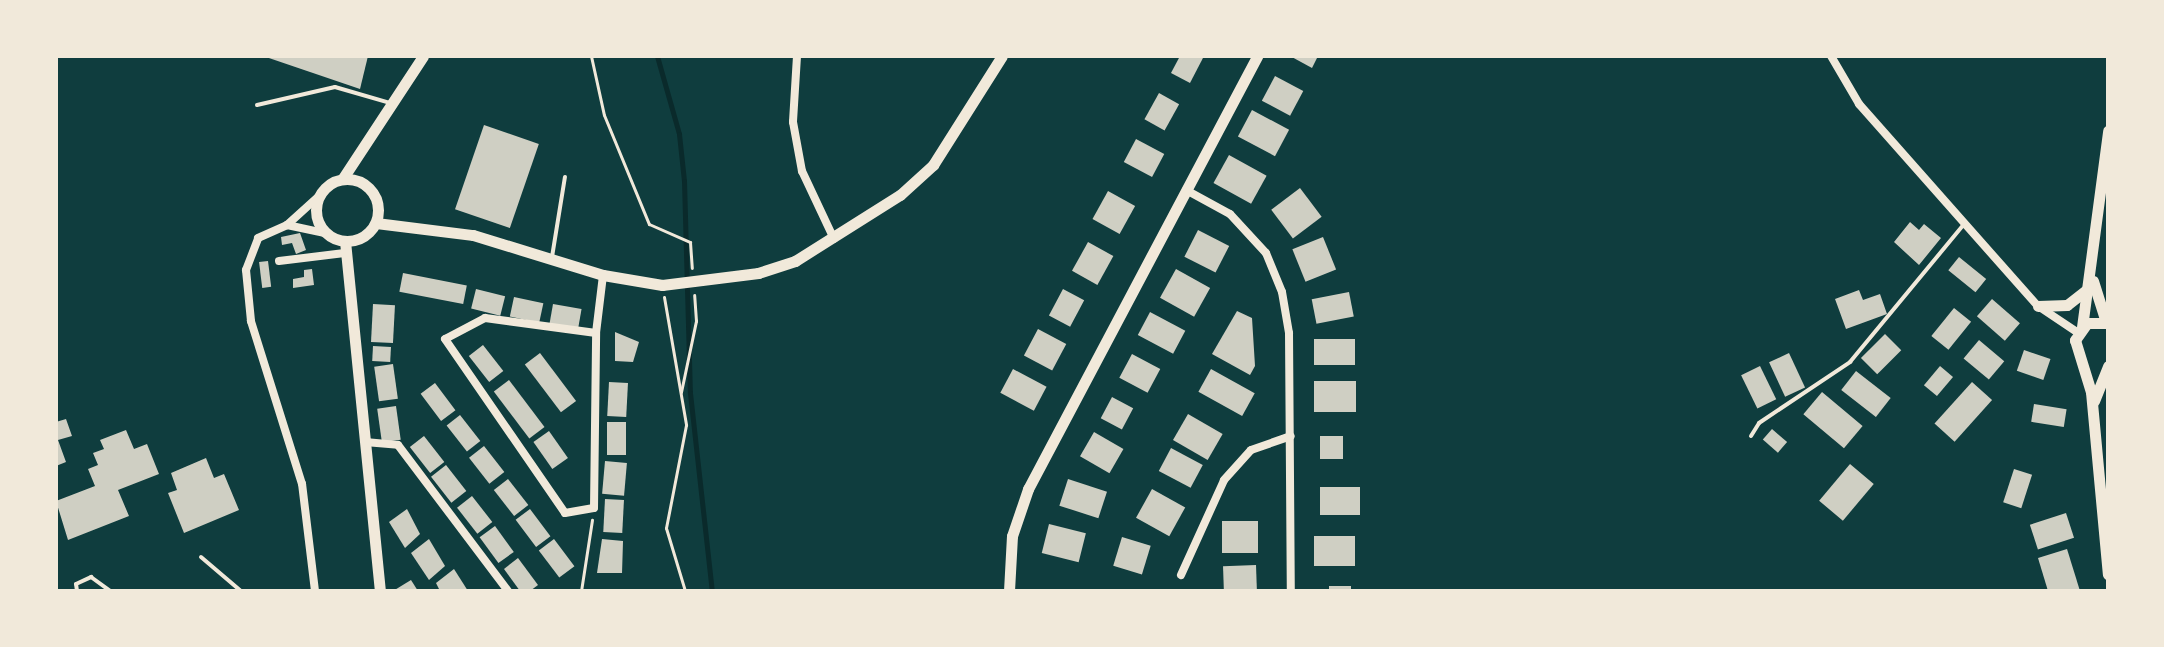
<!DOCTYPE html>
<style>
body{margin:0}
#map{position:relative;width:2164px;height:647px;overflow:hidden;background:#0f3d3e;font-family:Mulish,sans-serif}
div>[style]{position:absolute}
.stream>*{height:5px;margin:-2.5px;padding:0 2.5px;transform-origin:2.5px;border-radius:2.5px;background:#0a2a2b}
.building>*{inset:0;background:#cfcfc3;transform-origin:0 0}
.path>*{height:3px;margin:-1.5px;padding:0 1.5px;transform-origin:1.5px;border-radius:1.5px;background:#f1e9da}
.service>*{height:4px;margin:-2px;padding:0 2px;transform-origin:2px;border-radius:2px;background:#f1e9da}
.minor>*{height:8px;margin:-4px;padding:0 4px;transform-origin:4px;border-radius:4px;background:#f1e9da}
.tertiary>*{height:11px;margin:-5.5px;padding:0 5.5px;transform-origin:5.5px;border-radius:5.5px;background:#f1e9da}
.tertiary>.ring{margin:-5.5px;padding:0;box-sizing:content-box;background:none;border:11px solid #f1e9da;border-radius:50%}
span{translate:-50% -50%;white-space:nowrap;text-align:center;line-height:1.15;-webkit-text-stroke:8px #f1e9da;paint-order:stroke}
.frame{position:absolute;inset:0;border:58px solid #f1e9da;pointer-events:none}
</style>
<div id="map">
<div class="stream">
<div style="left:657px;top:56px;width:81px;rotate:74.2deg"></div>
<div style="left:679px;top:134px;width:47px;rotate:83.9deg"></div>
<div style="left:684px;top:181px;width:212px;rotate:88.4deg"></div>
<div style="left:690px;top:393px;width:199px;rotate:83.7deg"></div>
</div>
<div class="building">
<div style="clip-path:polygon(263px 56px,368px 56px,360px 89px)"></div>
<div style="clip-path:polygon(1180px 56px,1204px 56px,1190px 83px,1171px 73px)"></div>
<div style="clip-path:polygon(1290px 56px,1318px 56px,1312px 68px)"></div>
<div style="left:1275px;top:76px;width:32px;height:28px;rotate:28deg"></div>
<div style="left:1159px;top:93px;width:23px;height:30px;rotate:29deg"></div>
<div style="left:1252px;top:110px;width:42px;height:30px;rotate:28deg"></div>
<div style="left:484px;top:125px;width:58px;height:89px;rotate:19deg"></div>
<div style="left:1136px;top:139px;width:32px;height:26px;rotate:28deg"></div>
<div style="left:1229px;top:155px;width:43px;height:32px;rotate:29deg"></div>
<div style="left:1300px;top:188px;width:36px;height:36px;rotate:53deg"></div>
<div style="left:1108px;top:191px;width:31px;height:32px;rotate:29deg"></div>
<div style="clip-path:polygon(1910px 222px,1919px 230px,1924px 224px,1941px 238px,1919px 265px,1894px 242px)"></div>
<div style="left:1198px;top:230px;width:35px;height:30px;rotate:27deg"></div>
<div style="clip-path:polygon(300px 233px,306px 250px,296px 254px,292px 243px,282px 245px,281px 237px)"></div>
<div style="left:1323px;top:237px;width:35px;height:33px;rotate:68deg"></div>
<div style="left:1088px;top:242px;width:29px;height:33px;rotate:29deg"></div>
<div style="left:1959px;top:257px;width:35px;height:17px;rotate:39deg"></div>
<div style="left:268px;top:261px;width:26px;height:9px;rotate:83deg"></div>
<div style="clip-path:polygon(312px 269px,314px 285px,293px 288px,293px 279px,304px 277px,304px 270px)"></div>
<div style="left:1176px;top:269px;width:39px;height:33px;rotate:29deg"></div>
<div style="left:403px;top:273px;width:65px;height:19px;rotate:11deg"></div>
<div style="left:476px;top:289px;width:30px;height:20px;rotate:14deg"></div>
<div style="left:1063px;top:289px;width:24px;height:30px;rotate:28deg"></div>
<div style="clip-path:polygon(1859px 290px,1863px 300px,1880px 294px,1887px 314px,1846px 329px,1835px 299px)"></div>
<div style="left:1349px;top:292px;width:25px;height:38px;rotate:79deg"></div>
<div style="left:514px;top:297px;width:30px;height:20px;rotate:12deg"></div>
<div style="left:1992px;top:299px;width:37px;height:23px;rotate:41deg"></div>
<div style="left:373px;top:304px;width:22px;height:38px;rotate:3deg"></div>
<div style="left:553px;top:304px;width:29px;height:20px;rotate:10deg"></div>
<div style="left:1954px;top:308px;width:22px;height:36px;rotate:39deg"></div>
<div style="clip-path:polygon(1237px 311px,1252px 318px,1255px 366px,1250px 375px,1212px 354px)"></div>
<div style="left:1150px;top:312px;width:40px;height:26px;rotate:28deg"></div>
<div style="left:1038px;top:329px;width:32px;height:30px;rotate:28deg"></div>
<div style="clip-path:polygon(615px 332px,639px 342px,633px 362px,615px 361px)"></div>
<div style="left:1885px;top:334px;width:23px;height:34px;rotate:45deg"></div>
<div style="left:1314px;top:339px;width:41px;height:26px"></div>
<div style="left:1979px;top:340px;width:33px;height:24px;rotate:40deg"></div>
<div style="left:483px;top:345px;width:33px;height:18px;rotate:52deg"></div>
<div style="left:373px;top:346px;width:18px;height:15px;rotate:3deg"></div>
<div style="left:2024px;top:350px;width:28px;height:22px;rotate:19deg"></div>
<div style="left:540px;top:353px;width:60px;height:19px;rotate:53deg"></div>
<div style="left:1789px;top:353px;width:38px;height:22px;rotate:65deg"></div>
<div style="left:1132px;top:354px;width:32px;height:27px;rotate:28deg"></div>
<div style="left:393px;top:364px;width:35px;height:19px;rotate:82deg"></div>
<div style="left:1760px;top:366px;width:37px;height:21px;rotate:64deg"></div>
<div style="left:1940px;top:366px;width:17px;height:25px;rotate:40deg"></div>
<div style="left:1013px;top:369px;width:38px;height:27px;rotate:28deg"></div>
<div style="left:1211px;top:369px;width:50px;height:26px;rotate:29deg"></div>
<div style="left:1856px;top:371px;width:44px;height:24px;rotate:38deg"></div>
<div style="left:509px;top:380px;width:59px;height:19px;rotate:53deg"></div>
<div style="left:1314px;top:381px;width:42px;height:31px"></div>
<div style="left:609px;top:382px;width:19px;height:34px;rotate:3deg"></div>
<div style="left:1972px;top:382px;width:27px;height:56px;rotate:42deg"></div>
<div style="left:435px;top:383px;width:34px;height:18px;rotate:53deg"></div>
<div style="left:1822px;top:392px;width:53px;height:29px;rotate:40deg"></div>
<div style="left:1112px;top:397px;width:24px;height:24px;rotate:28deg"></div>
<div style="left:2034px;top:404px;width:33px;height:18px;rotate:9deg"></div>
<div style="left:396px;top:406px;width:34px;height:19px;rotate:82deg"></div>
<div style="left:1188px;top:414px;width:40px;height:30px;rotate:30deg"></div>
<div style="left:460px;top:415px;width:33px;height:17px;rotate:52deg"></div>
<div style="clip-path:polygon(66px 419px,72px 436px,58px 440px,66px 462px,56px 466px,56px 422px)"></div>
<div style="left:607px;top:422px;width:19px;height:33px"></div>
<div style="left:1772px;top:429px;width:20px;height:14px;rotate:41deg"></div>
<div style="clip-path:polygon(126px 430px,134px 449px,147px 444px,159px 474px,118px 490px,129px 516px,68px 540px,56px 501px,95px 486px,88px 469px,98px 465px,93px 453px,104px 449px,100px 440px)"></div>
<div style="left:549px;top:431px;width:33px;height:19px;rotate:55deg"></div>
<div style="left:1094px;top:432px;width:34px;height:28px;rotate:30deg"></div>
<div style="left:424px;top:436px;width:33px;height:18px;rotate:52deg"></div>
<div style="left:1343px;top:436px;width:23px;height:23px;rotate:90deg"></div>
<div style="left:484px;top:446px;width:33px;height:19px;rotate:52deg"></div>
<div style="left:1171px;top:448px;width:36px;height:26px;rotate:28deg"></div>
<div style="clip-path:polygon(206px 458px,214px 478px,224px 474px,239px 510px,184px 533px,168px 493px,177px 490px,171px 473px)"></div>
<div style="left:605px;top:461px;width:22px;height:33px;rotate:5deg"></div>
<div style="left:1850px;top:464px;width:31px;height:48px;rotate:40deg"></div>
<div style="left:446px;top:465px;width:33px;height:19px;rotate:52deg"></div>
<div style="left:2014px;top:469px;width:19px;height:35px;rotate:18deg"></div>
<div style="left:508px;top:479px;width:33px;height:18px;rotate:52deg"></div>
<div style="left:1068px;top:479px;width:41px;height:28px;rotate:18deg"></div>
<div style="left:1360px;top:487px;width:28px;height:40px;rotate:90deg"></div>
<div style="left:1152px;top:489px;width:38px;height:33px;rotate:29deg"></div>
<div style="left:472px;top:496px;width:33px;height:19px;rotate:52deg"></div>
<div style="left:605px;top:499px;width:19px;height:33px;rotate:3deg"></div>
<div style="clip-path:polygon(407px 509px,420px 534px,405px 548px,389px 522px)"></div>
<div style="left:530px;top:509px;width:34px;height:18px;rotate:53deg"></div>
<div style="left:2066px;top:513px;width:26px;height:38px;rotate:72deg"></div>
<div style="left:1222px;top:521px;width:36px;height:32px"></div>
<div style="left:1049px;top:524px;width:38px;height:30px;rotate:14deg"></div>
<div style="left:495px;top:526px;width:32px;height:19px;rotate:54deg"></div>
<div style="left:1355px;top:536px;width:30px;height:41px;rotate:90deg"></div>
<div style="left:1122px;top:537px;width:30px;height:30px;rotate:17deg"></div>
<div style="clip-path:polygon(429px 539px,445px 566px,429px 580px,411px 553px)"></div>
<div style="left:554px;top:539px;width:34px;height:19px;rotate:53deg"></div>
<div style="clip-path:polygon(602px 539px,623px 541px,622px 573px,597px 573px)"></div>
<div style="clip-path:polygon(2067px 549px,2080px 591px,2048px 591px,2038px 558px)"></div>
<div style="clip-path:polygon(518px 558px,538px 585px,530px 591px,520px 591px,504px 569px)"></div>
<div style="left:1256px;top:565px;width:26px;height:33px;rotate:88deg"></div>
<div style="clip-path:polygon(454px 569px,468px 591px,440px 591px,436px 583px)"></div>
<div style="clip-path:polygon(411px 580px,418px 591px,393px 591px)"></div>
<div style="left:1329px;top:586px;width:22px;height:5px"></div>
</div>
<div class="path">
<div style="left:591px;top:56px;width:60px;rotate:77.6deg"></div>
<div style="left:604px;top:115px;width:118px;rotate:67.6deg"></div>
<div style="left:649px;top:224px;width:45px;rotate:23.7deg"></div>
<div style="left:690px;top:242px;width:26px;rotate:86deg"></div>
<div style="left:664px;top:297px;width:130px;rotate:80.2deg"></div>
<div style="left:686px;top:425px;width:105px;rotate:101deg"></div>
<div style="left:666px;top:528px;width:66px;rotate:73.2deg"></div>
<div style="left:681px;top:392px;width:73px;rotate:-78.1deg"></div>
<div style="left:696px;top:321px;width:26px;rotate:-94deg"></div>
<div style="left:581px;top:591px;width:72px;rotate:-81.2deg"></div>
</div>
<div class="service">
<div style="left:257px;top:105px;width:80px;rotate:-13deg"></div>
<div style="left:335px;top:87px;width:57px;rotate:16.2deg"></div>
<div style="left:552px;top:257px;width:81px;rotate:-80.8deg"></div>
<div style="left:1751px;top:436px;width:15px;rotate:-58deg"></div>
<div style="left:1759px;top:423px;width:110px;rotate:-33.8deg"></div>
<div style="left:1850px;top:362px;width:180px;rotate:-50.4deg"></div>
<div style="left:201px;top:557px;width:52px;rotate:40.4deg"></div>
<div style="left:77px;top:591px;width:7px;rotate:-98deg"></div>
<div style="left:76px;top:584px;width:17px;rotate:-25deg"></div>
<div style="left:91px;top:577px;width:24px;rotate:36deg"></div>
</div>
<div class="minor">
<div style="left:797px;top:56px;width:66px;rotate:93.5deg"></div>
<div style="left:793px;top:122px;width:50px;rotate:79.6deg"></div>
<div style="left:802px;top:171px;width:75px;rotate:64.8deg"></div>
<div style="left:1831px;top:56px;width:56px;rotate:59.7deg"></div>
<div style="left:1859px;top:104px;width:270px;rotate:48.5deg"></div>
<div style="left:2038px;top:306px;width:47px;rotate:33.7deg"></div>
<div style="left:1186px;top:190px;width:50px;rotate:28.6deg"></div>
<div style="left:1230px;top:214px;width:53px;rotate:47.3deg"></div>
<div style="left:1266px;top:253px;width:42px;rotate:67.7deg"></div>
<div style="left:1282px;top:292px;width:42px;rotate:80.3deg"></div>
<div style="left:1289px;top:333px;width:258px;rotate:89.6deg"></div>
<div style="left:287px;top:225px;width:40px;rotate:12deg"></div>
<div style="left:279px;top:261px;width:66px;rotate:-6.9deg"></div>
<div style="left:596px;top:333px;width:112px;rotate:-172.3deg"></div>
<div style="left:485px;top:318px;width:45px;rotate:152.3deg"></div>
<div style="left:445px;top:339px;width:211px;rotate:55.4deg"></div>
<div style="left:565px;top:513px;width:29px;rotate:-10deg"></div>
<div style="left:594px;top:508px;width:175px;rotate:-89.3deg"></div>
<div style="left:596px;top:333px;width:58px;rotate:-83.1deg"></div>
<div style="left:365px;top:442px;width:33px;rotate:5deg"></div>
<div style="left:398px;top:445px;width:183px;rotate:53deg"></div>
<div style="left:1181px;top:575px;width:104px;rotate:-65.6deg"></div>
<div style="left:1224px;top:480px;width:40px;rotate:-48deg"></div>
<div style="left:1251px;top:450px;width:42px;rotate:-19.3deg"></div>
<div style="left:315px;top:591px;width:108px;rotate:-96.9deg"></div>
<div style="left:302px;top:484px;width:171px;rotate:-107.4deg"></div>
<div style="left:251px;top:321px;width:51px;rotate:-95.6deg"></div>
<div style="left:246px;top:270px;width:34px;rotate:-69deg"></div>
<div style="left:258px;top:238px;width:32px;rotate:-24deg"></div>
<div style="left:287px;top:225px;width:43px;rotate:-42.2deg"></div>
</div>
<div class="tertiary">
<div style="left:343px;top:178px;width:146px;rotate:-56.7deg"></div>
<div class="ring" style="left:316px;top:179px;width:51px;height:51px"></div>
<div style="left:376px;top:223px;width:98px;rotate:7.1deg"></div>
<div style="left:473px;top:235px;width:136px;rotate:17.1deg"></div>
<div style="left:603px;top:275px;width:60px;rotate:9.6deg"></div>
<div style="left:662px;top:285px;width:97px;rotate:-7.1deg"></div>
<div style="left:758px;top:273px;width:39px;rotate:-18deg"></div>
<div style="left:795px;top:261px;width:124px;rotate:-32.2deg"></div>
<div style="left:900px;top:195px;width:45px;rotate:-42.3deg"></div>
<div style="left:933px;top:165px;width:129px;rotate:-57.7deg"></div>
<div style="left:345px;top:241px;width:352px;rotate:84.3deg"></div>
<div style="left:2093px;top:281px;width:43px;rotate:72.4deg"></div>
<div style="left:2038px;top:306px;width:29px;rotate:-2deg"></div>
<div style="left:2067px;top:305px;width:28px;rotate:-38deg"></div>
<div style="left:2108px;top:323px;width:21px;rotate:180deg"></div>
<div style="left:2087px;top:323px;width:21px;rotate:125deg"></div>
<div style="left:2075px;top:340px;width:54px;rotate:72.9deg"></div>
<div style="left:2091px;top:392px;width:183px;rotate:84.7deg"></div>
<div style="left:2082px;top:327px;width:198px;rotate:-82.4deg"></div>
<div style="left:2094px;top:401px;width:38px;rotate:-68deg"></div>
<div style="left:1009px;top:591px;width:55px;rotate:-86.9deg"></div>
<div style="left:1012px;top:536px;width:50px;rotate:-71.2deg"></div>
<div style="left:1028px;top:489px;width:490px;rotate:-62.1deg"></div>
</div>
<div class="frame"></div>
</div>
